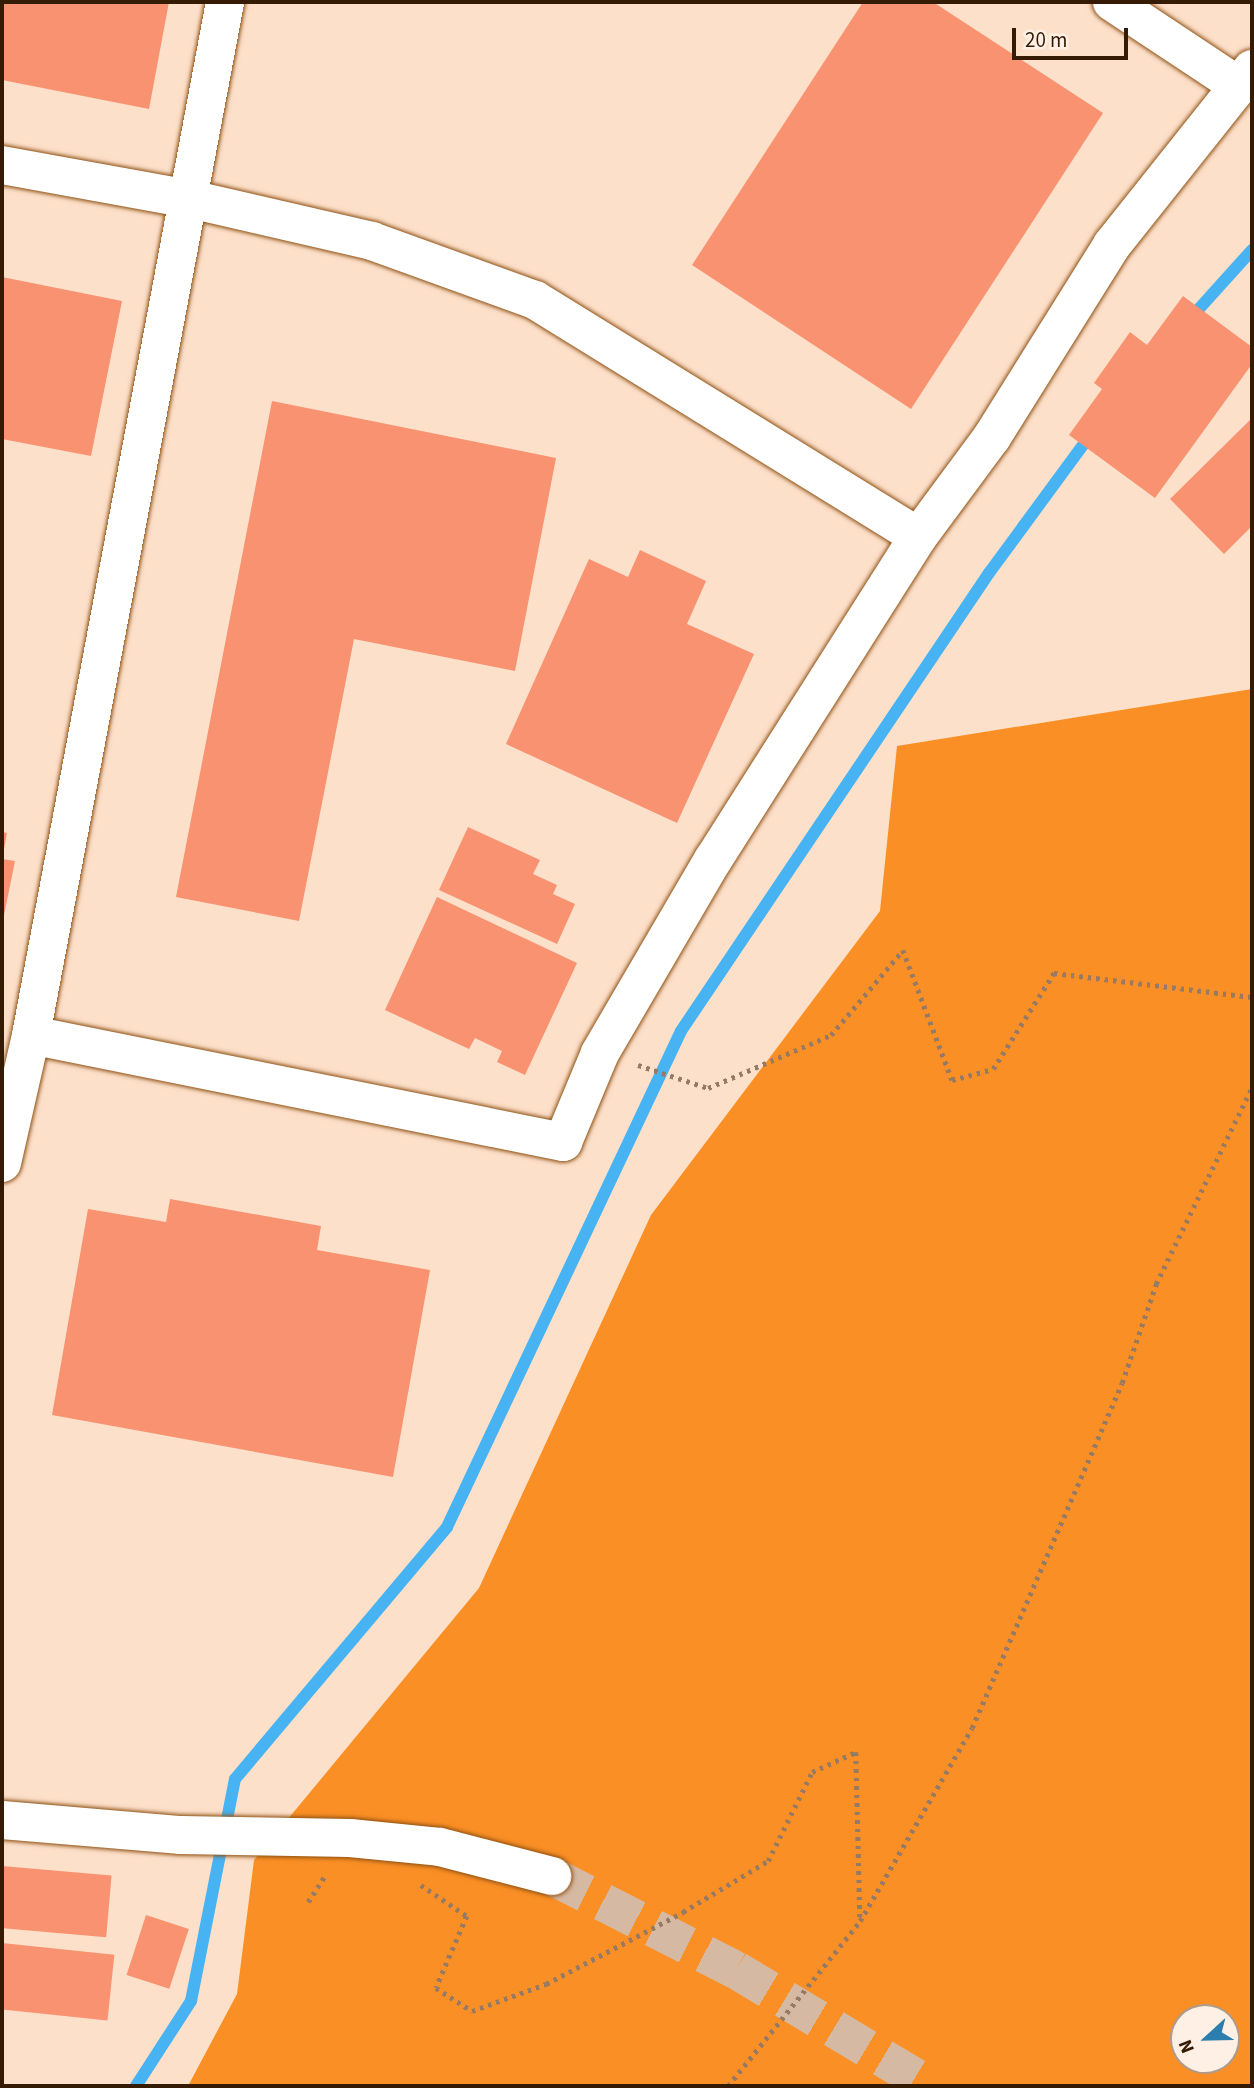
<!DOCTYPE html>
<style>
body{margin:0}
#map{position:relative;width:1254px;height:2088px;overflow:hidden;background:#fde0ca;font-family:"Source Sans 3",sans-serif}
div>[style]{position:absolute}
.forest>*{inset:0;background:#fa8f25}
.stream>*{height:12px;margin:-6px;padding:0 6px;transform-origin:6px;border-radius:6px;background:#47b3f3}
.building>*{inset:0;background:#f99270;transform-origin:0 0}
.tertiary-tunnel>*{height:38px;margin-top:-19px;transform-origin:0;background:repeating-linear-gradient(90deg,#d5b9a2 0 38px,transparent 0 57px)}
.path>*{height:4.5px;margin-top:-2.25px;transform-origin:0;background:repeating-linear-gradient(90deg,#967a63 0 3.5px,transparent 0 8.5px)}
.roads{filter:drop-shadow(0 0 2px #8f5113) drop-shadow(0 0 2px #8f5113)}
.tertiary>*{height:38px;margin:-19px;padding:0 19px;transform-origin:19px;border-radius:19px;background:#fff}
span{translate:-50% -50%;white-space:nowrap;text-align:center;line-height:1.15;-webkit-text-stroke:7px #fff0e5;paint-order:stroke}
.frame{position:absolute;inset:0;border:4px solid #351b03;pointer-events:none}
.north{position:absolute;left:1170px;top:2004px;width:70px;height:70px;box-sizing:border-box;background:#fff0e5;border:2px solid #ae9b8b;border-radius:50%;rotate:248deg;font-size:19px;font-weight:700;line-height:28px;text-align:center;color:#351b03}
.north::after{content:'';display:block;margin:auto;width:24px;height:32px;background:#2b7eae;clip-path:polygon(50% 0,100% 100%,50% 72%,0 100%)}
.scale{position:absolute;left:1012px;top:28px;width:116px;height:32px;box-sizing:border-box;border:4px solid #351b03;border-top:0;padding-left:9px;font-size:21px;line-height:24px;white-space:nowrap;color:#351b03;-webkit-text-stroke:5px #fff0e5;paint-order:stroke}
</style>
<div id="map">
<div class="forest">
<div style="clip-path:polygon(evenodd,1252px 689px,1252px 2086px,188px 2086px,237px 1994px,254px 1860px,479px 1588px,651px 1215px,880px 911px,897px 746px,1252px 689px,1184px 2018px,1226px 2018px,1226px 2060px,1184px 2060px,1184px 2018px)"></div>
</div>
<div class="stream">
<div style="left:1188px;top:321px;width:96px;rotate:-48deg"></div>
<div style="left:136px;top:2086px;width:101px;rotate:-57.1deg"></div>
<div style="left:191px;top:2001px;width:226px;rotate:-78.8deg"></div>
<div style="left:235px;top:1779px;width:329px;rotate:-49.9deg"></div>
<div style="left:447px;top:1527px;width:548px;rotate:-64.74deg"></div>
<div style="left:681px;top:1031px;width:552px;rotate:-56.08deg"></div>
<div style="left:989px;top:573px;width:174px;rotate:-53.7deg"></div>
</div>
<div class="building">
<div style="clip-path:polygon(2px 2px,169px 2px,149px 109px,2px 80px)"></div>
<div style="clip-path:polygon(863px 2px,933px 2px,1103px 113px,911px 409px,692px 265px)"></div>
<div style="clip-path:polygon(2px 277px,122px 301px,91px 456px,2px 439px)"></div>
<div style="clip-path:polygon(1183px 296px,1252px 347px,1252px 364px,1155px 498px,1069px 435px,1102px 389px,1094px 383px,1130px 332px,1147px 345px)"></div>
<div style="clip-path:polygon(272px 401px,556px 458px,515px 671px,354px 639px,299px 921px,176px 897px)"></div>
<div style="clip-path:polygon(1252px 418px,1252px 526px,1224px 554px,1170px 499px)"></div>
<div style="clip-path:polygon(640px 550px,706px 581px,687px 624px,754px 654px,677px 823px,506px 744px,589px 559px,628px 577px)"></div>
<div style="clip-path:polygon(468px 827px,540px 860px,533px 874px,557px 885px,553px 894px,575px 904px,557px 944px,439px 890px)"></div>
<div style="clip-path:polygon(2px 832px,7px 833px,3px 854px,2px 854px)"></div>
<div style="clip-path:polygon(2px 859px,15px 861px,3px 920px,2px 920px)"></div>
<div style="clip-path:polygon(437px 897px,577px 963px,525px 1075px,497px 1062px,502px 1051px,475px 1038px,469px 1049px,385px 1010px)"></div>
<div style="clip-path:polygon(170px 1199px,321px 1226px,317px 1250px,430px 1270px,393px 1477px,52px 1415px,88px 1209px,166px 1222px)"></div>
<div style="left:2px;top:1866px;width:110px;height:62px;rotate:5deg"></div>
<div style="left:146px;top:1915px;width:45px;height:63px;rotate:18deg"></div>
<div style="left:2px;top:1943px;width:113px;height:66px;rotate:6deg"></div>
</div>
<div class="tertiary-tunnel">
<div style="left:552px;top:1876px;width:207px;rotate:27.1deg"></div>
<div style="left:736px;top:1970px;width:226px;rotate:30.9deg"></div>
</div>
<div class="path">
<div style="left:638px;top:1065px;width:74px;rotate:18.2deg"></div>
<div style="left:708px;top:1088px;width:134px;rotate:-23.3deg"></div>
<div style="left:831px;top:1035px;width:111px;rotate:-49.7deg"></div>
<div style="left:903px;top:950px;width:139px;rotate:69.3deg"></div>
<div style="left:952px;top:1080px;width:42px;rotate:-15deg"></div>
<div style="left:993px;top:1069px;width:114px;rotate:-57.6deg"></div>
<div style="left:1054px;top:973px;width:199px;rotate:6.9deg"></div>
<div style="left:421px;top:1885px;width:55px;rotate:34deg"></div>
<div style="left:467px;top:1916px;width:78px;rotate:113.3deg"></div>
<div style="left:436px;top:1988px;width:43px;rotate:32.6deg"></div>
<div style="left:472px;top:2011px;width:79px;rotate:-20deg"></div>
<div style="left:546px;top:1984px;width:155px;rotate:-27.7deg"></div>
<div style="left:683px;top:1912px;width:99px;rotate:-31deg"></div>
<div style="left:768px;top:1861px;width:99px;rotate:-63.7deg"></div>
<div style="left:812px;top:1772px;width:48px;rotate:-24.4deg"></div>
<div style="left:856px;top:1752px;width:168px;rotate:88.6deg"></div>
<div style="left:308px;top:1902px;width:31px;rotate:-57deg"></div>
<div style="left:728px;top:2086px;width:211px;rotate:-51.3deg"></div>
<div style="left:860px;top:1921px;width:223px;rotate:-59.9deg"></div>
<div style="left:972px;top:1728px;width:376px;rotate:-66.5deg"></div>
<div style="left:1122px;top:1383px;width:105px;rotate:-71deg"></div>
<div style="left:1156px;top:1284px;width:219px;rotate:-64deg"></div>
</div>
<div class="roads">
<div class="tertiary">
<div style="left:1112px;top:2px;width:149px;rotate:33.5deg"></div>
<div style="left:2px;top:165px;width:191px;rotate:10.3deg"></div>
<div style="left:190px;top:199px;width:187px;rotate:13deg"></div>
<div style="left:372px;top:241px;width:173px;rotate:19.9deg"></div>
<div style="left:535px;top:300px;width:450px;rotate:31.7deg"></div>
<div style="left:31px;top:1035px;width:543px;rotate:11.37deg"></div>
<div style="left:563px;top:1142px;width:96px;rotate:-67.4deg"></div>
<div style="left:600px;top:1053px;width:224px;rotate:-59.7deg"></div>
<div style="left:713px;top:860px;width:383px;rotate:-57.6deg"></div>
<div style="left:918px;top:537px;width:124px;rotate:-53.5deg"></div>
<div style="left:992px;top:437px;width:226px;rotate:-58deg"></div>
<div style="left:1112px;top:245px;width:225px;rotate:-51.5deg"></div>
<div style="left:2px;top:1163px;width:131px;rotate:-77.2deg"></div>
<div style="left:31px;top:1035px;width:1051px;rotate:-79.36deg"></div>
<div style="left:2px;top:1820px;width:180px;rotate:4.8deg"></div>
<div style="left:181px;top:1835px;width:169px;rotate:1deg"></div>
<div style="left:350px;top:1838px;width:90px;rotate:5.7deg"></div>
<div style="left:440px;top:1847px;width:116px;rotate:14.5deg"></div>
</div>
</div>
<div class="frame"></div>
<div class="north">N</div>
<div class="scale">20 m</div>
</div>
